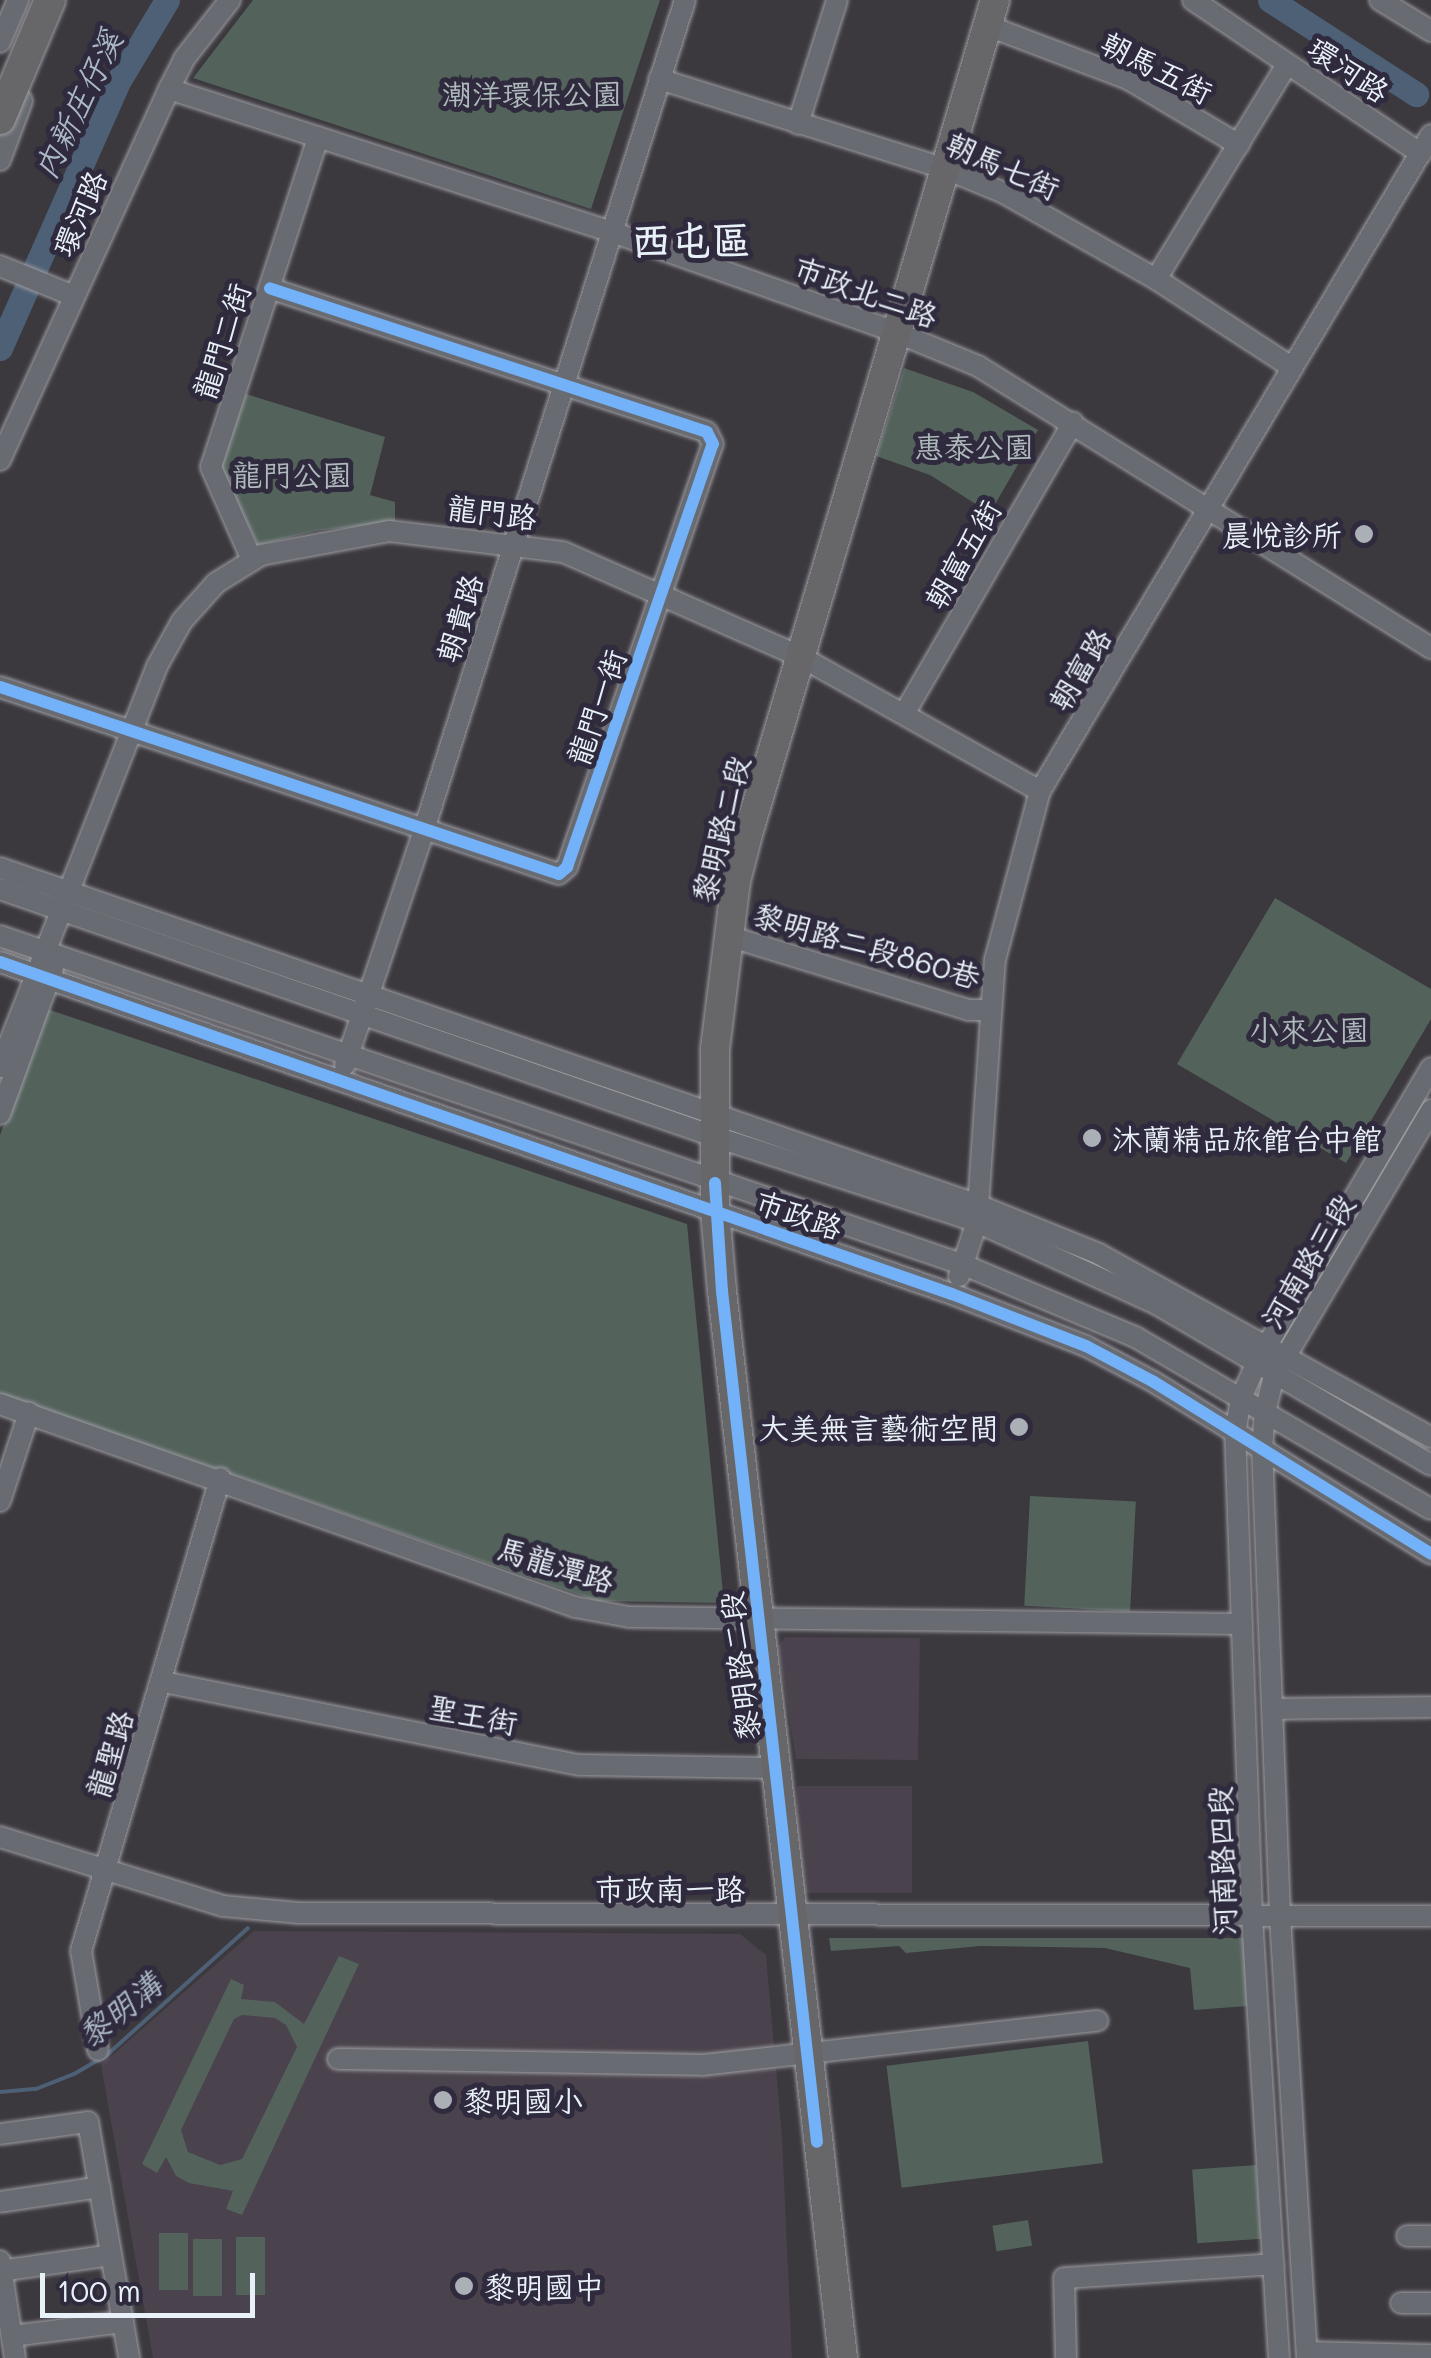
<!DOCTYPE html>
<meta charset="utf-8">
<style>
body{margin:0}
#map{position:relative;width:1431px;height:2358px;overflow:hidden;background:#3b383e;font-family:Mali,"LXGW WenKai TC",sans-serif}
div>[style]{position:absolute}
.built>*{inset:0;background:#4a424c;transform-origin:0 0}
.green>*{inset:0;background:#53625b;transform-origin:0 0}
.stream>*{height:4px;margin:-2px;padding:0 2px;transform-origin:2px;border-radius:2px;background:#4d6075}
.river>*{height:25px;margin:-12.5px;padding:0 12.5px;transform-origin:12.5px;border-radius:12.5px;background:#4d6075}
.roads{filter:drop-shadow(0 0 2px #9d9da2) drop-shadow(0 0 2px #9d9da2)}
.minor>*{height:20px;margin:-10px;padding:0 10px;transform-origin:10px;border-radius:10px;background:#696b72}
.major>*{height:28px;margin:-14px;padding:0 14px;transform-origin:14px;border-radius:14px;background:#67676a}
.bridges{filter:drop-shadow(0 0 2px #9d9da2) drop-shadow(0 0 2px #9d9da2)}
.highway-bridge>*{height:30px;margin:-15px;padding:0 15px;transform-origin:15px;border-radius:15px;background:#67676a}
.cycleway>*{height:12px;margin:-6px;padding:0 6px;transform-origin:6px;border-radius:6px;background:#73b2f8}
.dots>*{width:28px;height:28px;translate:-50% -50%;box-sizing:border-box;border:5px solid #2f2a3d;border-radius:50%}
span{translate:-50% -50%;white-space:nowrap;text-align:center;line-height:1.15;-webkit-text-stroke:10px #2f2a3d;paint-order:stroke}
.street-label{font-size:30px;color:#e8f1f8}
.park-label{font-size:30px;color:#aebabb}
.poi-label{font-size:30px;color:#e8f1f8}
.right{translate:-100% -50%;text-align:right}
.left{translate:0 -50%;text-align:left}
.water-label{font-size:32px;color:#abb9c6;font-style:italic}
.district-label{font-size:40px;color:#e8f1f8;font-weight:700}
.scale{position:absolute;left:40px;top:2273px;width:215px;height:45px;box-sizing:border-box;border:5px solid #e8f1f8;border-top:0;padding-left:12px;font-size:30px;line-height:35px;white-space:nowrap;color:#e8f1f8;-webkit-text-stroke:8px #2f2a3d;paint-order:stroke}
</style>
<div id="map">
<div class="built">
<div style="clip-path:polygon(785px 1637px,920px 1638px,918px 1760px,796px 1759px,778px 1646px)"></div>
<div style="left:797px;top:1786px;width:115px;height:107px"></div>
<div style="clip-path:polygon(254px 1931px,740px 1934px,766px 1955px,782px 2136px,792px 2358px,153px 2358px,101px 2065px)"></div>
</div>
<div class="green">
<div style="clip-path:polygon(253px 0,660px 0,591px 209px,193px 78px)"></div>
<div style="clip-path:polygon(904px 368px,973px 392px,1038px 430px,990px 513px,930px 475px,876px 456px)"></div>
<div style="clip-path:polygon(246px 394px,385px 437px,370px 495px,395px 502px,395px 522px,316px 531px,258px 545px,218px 466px)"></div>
<div style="clip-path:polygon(1275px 898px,1431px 989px,1431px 1019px,1346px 1163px,1177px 1064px)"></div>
<div style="clip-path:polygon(47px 1009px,687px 1224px,724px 1603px,597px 1601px,0 1394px,0 1135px)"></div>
<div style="left:1030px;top:1496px;width:106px;height:110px;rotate:3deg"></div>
<div style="clip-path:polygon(829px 1938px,1244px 1938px,1247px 2006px,1194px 2010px,1190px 1968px,1105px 1948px,980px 1946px,906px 1953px,899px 1946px,831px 1951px)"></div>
<div style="clip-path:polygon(evenodd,339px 1956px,359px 1964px,242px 2215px,226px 2209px,233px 2191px,189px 2183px,176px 2176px,166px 2157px,157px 2173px,142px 2164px,231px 1979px,244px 1985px,241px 1999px,275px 2002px,304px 2024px,339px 1956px,242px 2015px,275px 2018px,286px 2025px,297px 2047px,242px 2159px,220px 2165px,188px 2152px,181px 2130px,234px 2019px,242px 2015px)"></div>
<div style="left:1088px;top:2041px;width:123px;height:203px;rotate:83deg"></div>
<div style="left:1256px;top:2165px;width:74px;height:64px;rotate:86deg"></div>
<div style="left:1028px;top:2220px;width:26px;height:36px;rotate:81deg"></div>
<div style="left:159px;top:2233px;width:29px;height:57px"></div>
<div style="left:236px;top:2237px;width:29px;height:58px"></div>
<div style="left:193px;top:2239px;width:29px;height:57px"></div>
</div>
<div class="stream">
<div style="left:0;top:2092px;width:36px;rotate:-5deg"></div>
<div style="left:36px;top:2089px;width:41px;rotate:-21.5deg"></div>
<div style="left:74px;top:2074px;width:39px;rotate:-30deg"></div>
<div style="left:108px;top:2054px;width:188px;rotate:-42deg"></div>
</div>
<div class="river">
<div style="left:1270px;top:0;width:174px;rotate:32.8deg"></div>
<div style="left:0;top:348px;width:293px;rotate:-66.1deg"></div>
<div style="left:119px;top:80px;width:93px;rotate:-59deg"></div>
</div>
<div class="roads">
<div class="minor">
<div style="left:1193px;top:0;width:275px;rotate:34deg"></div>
<div style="left:1380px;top:0;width:60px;rotate:31.3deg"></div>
<div style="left:988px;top:26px;width:150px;rotate:20.7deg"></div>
<div style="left:1128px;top:79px;width:129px;rotate:30.7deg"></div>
<div style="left:0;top:42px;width:46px;rotate:-66.8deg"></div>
<div style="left:659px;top:79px;width:301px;rotate:17.4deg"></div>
<div style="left:946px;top:169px;width:63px;rotate:22.5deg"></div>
<div style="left:1004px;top:193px;width:175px;rotate:29.5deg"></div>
<div style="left:1156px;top:279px;width:163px;rotate:33deg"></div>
<div style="left:169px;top:89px;width:462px;rotate:17.9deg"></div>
<div style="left:609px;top:231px;width:306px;rotate:19.4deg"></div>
<div style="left:898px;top:333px;width:87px;rotate:22.4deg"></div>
<div style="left:978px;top:366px;width:534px;rotate:31.9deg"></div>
<div style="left:798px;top:124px;width:130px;rotate:-72.5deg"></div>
<div style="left:0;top:160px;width:63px;rotate:-69.6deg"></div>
<div style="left:0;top:266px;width:80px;rotate:22.1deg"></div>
<div style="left:1156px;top:279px;width:252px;rotate:-58.6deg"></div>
<div style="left:0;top:460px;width:408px;rotate:-65.5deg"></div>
<div style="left:169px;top:89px;width:34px;rotate:-63deg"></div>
<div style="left:184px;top:59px;width:75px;rotate:-52.1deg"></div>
<div style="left:252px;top:560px;width:102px;rotate:-113.8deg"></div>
<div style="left:211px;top:467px;width:347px;rotate:-72deg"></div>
<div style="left:0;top:687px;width:589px;rotate:18.5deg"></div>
<div style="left:559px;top:874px;width:11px;rotate:-41deg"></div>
<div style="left:567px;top:867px;width:447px;rotate:-71deg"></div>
<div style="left:713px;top:444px;width:13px;rotate:-117deg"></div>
<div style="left:707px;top:432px;width:460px;rotate:-161.8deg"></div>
<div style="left:904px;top:714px;width:337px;rotate:-59.9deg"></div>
<div style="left:0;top:868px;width:1034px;rotate:19.01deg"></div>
<div style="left:978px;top:1205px;width:131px;rotate:22deg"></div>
<div style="left:1099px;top:1254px;width:379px;rotate:28.9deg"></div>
<div style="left:0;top:889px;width:755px;rotate:19.11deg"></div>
<div style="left:713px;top:1136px;width:278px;rotate:18deg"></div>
<div style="left:977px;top:1222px;width:199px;rotate:24.6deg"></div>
<div style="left:1158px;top:1305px;width:316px;rotate:30.4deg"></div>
<div style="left:0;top:936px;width:1019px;rotate:18.84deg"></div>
<div style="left:964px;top:1265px;width:186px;rotate:22.8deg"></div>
<div style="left:1135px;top:1337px;width:342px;rotate:30.2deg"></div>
<div style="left:728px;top:936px;width:251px;rotate:17.1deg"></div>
<div style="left:968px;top:1010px;width:23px"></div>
<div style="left:0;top:962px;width:1008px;rotate:19.23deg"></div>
<div style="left:952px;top:1294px;width:144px;rotate:21.2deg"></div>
<div style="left:1086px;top:1346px;width:77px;rotate:27.9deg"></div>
<div style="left:1154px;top:1382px;width:326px;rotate:31.8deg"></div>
<div style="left:345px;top:1065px;width:248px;rotate:-71.4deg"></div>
<div style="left:424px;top:830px;width:870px;rotate:-72.54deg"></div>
<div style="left:0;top:1067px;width:431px;rotate:-68.6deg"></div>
<div style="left:157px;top:666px;width:51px;rotate:-60.9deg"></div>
<div style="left:182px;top:621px;width:51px;rotate:-48.2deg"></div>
<div style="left:216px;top:583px;width:53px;rotate:-31.9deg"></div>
<div style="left:261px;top:555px;width:130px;rotate:-10.6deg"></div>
<div style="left:389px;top:531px;width:175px;rotate:6.9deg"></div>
<div style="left:563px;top:552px;width:262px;rotate:23.8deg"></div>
<div style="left:803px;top:658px;width:272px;rotate:29.3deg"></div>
<div style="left:0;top:1114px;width:155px;rotate:-70deg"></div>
<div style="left:959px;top:1276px;width:57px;rotate:-71.6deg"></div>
<div style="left:977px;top:1222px;width:263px;rotate:-86.1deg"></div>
<div style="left:995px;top:960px;width:175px;rotate:-75.1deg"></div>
<div style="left:1040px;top:791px;width:764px;rotate:-59.2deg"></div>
<div style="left:0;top:1404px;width:610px;rotate:19.45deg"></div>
<div style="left:575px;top:1607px;width:55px;rotate:10.5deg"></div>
<div style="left:629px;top:1617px;width:613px;rotate:0.65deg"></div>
<div style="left:0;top:1501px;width:93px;rotate:-71.8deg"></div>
<div style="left:163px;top:1682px;width:424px;rotate:11.3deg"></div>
<div style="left:579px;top:1765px;width:197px;rotate:0.9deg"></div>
<div style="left:1272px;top:1709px;width:159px;rotate:-0.7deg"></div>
<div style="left:0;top:1837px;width:233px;rotate:17.2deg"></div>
<div style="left:223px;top:1906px;width:76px;rotate:5.3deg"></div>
<div style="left:299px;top:1913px;width:1132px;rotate:0.15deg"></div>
<div style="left:98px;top:2050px;width:100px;rotate:-99.7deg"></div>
<div style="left:81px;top:1951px;width:493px;rotate:-73.6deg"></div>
<div style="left:338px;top:2059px;width:365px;rotate:0.9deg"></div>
<div style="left:703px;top:2065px;width:397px;rotate:-6.4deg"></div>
<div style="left:0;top:2134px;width:89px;rotate:-7.8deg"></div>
<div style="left:88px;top:2122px;width:240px;rotate:80.1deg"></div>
<div style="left:0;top:2202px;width:101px;rotate:-8.5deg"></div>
<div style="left:1407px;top:2236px;width:24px"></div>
<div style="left:0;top:2261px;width:98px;rotate:81.2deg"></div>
<div style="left:0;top:2271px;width:112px;rotate:-8.2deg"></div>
<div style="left:1401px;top:2303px;width:30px"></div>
<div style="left:12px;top:2336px;width:112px;rotate:-7.2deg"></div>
<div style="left:1307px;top:2352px;width:124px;rotate:1.4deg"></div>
<div style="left:1066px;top:2358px;width:80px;rotate:-91.4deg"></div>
<div style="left:1064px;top:2278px;width:210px;rotate:-3.8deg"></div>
<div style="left:1279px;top:2358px;width:444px;rotate:-93.5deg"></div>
<div style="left:1252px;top:1915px;width:482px;rotate:-92deg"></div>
<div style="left:1235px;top:1433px;width:36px;rotate:-80deg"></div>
<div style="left:1241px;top:1398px;width:37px;rotate:-66deg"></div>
<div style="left:1256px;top:1364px;width:344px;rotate:-59.4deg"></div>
<div style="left:1307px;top:2358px;width:444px;rotate:-93.5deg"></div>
<div style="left:1280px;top:1915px;width:464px;rotate:-92.2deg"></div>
<div style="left:1262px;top:1451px;width:39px;rotate:-86deg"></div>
<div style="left:1265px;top:1412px;width:37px;rotate:-76deg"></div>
<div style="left:1274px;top:1376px;width:309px;rotate:-59.4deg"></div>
</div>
<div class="major">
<div style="left:843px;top:2358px;width:1074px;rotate:-96.47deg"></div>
<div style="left:722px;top:1291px;width:80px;rotate:-95deg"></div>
<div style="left:715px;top:1211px;width:162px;rotate:-90deg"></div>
<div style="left:715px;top:1049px;width:169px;rotate:-82.9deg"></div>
<div style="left:736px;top:881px;width:49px;rotate:-75.7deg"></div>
<div style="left:748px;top:834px;width:870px;rotate:-73.5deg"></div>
</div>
</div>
<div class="bridges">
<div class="highway-bridge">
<div style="left:0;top:119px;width:129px;rotate:-67.2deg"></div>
</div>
</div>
<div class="cycleway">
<div style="left:0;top:687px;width:589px;rotate:18.5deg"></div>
<div style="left:559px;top:874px;width:11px;rotate:-41deg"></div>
<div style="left:567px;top:867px;width:447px;rotate:-71deg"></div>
<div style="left:713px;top:444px;width:13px;rotate:-117deg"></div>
<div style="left:707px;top:432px;width:460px;rotate:-161.8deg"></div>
<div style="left:0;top:962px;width:1008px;rotate:19.23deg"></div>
<div style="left:952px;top:1294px;width:144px;rotate:21.2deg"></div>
<div style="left:1086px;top:1346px;width:77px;rotate:27.9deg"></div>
<div style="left:1154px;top:1382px;width:326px;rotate:31.8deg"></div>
<div style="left:715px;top:1183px;width:108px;rotate:86.3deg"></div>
<div style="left:722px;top:1291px;width:856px;rotate:83.63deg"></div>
</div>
<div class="dots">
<div style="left:1364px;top:534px;background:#abb0b7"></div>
<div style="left:1092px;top:1138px;background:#abb0b7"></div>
<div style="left:1019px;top:1427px;background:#abb0b7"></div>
<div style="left:443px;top:2100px;background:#abb0b7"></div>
<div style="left:464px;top:2286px;background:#abb0b7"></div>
</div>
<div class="street-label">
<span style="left:1157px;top:67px;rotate:27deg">朝馬五街</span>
<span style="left:1349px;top:69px;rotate:34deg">環河路</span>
<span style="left:1003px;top:165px;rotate:24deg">朝馬七街</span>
<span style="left:79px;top:213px;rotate:-66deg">環河路</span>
<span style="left:866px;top:291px;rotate:20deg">市政北二路</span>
<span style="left:221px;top:341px;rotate:-72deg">龍門二街</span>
<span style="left:492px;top:512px;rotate:7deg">龍門路</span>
<span style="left:962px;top:554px;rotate:-60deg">朝富五街</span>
<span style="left:459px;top:618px;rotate:-73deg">朝貴路</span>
<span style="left:1079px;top:669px;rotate:-59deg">朝富路</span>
<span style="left:596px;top:707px;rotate:-71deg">龍門一街</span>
<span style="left:720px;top:829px;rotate:-76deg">黎明路二段</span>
<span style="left:867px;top:945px;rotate:16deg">黎明路二段860巷</span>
<span style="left:799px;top:1214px;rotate:19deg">市政路</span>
<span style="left:1307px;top:1261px;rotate:-59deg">河南路三段</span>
<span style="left:556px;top:1564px;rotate:17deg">馬龍潭路</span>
<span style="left:739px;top:1666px;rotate:-97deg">黎明路二段</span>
<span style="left:473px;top:1714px;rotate:11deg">聖王街</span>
<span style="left:109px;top:1754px;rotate:-73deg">龍聖路</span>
<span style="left:1221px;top:1861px;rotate:-92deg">河南路四段</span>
<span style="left:670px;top:1888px">市政南一路</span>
</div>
<div class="park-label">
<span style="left:532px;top:93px">潮洋環保公園</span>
<span style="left:974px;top:446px">惠泰公園</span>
<span style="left:292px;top:474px">龍門公園</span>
<span style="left:1309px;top:1029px">小來公園</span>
</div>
<div class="poi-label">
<span class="right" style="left:1342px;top:534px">晨悅診所</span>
<span class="left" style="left:1112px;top:1138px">沐蘭精品旅館台中館</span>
<span class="right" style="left:999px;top:1427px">大美無言藝術空間</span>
<span class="left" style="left:463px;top:2100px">黎明國小</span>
<span class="left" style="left:484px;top:2286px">黎明國中</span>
</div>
<div class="water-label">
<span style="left:77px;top:104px;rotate:-64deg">內新庄仔溪</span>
<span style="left:119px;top:2009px;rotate:-39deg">黎明溝</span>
</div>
<div class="district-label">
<span style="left:691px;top:239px">西屯區</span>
</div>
<div class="scale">100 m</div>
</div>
